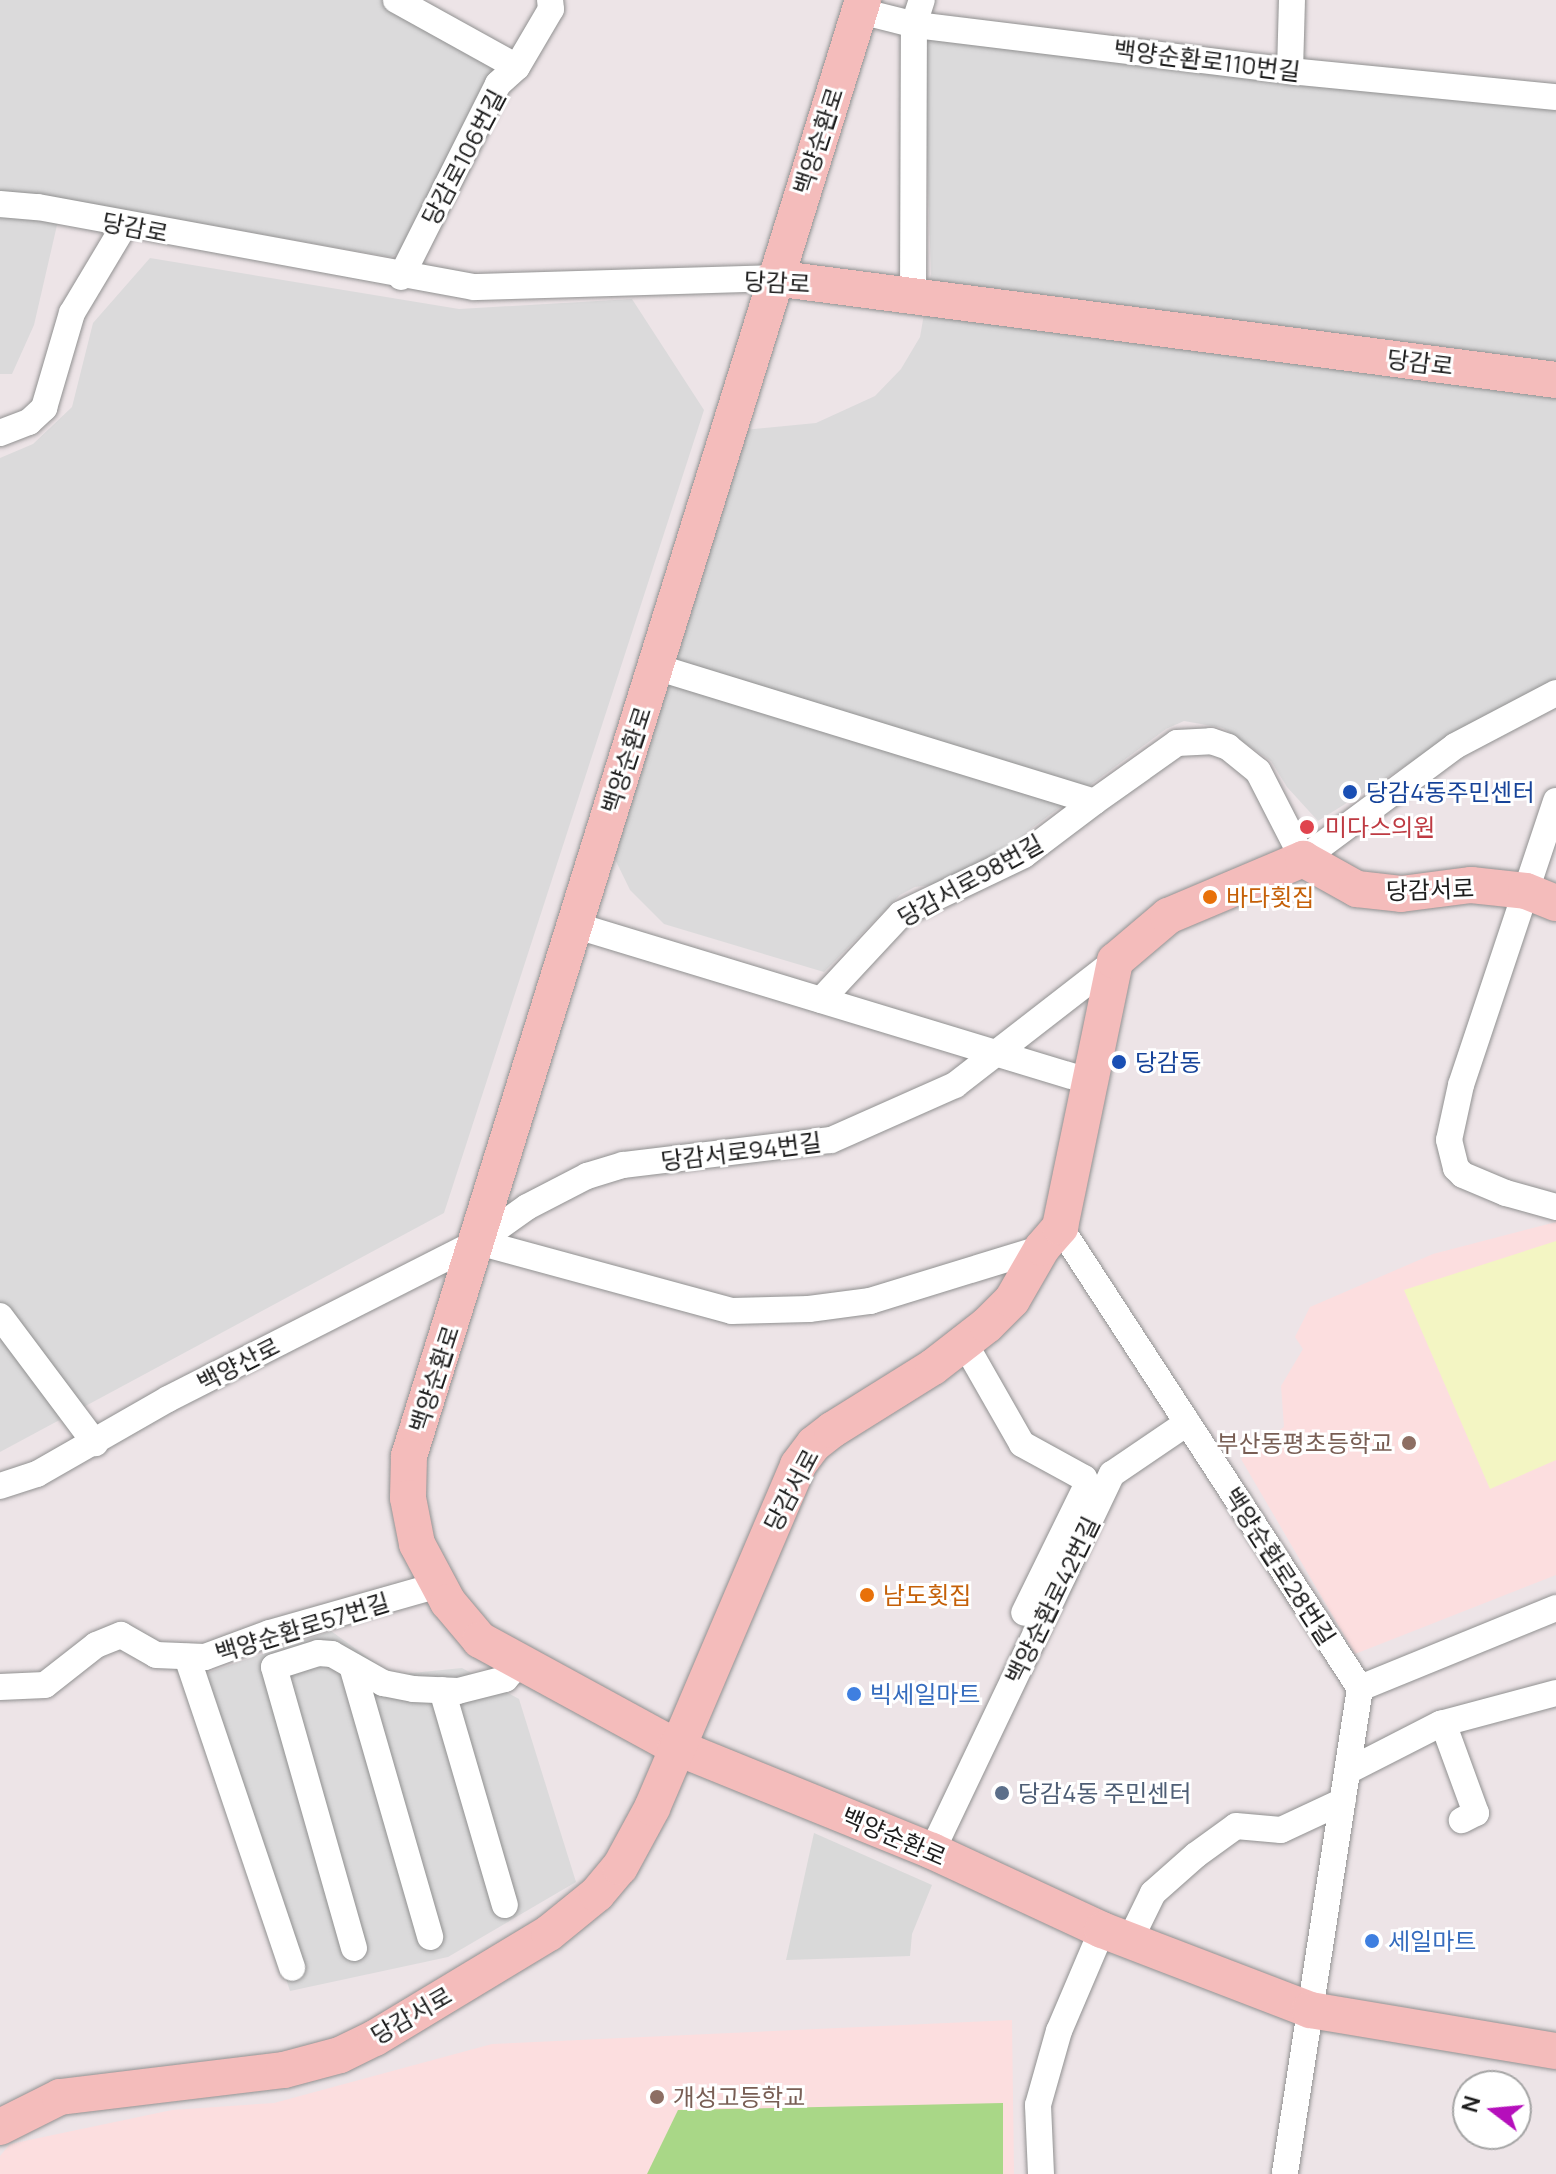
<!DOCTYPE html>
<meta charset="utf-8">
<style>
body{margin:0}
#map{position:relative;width:1556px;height:2174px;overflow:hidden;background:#ede4e7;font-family:Manrope,"Noto Sans KR",sans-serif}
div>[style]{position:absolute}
.residential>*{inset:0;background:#dbdadb}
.education>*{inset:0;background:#fcdedf}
.park>*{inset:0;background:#f3f5c3}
.pitch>*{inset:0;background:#a9d787}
.parking>*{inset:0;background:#d9d9d9}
.roads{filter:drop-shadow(0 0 2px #919191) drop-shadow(0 0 2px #919191)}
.street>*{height:26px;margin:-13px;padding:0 13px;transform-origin:13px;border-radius:13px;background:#fff}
.secondary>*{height:36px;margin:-18px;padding:0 18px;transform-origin:18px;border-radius:18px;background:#f4bcbb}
.dots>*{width:22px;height:22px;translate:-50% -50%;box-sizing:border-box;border:4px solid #fff;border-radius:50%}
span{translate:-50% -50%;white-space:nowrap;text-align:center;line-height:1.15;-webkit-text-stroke:6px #fff;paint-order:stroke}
.street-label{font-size:24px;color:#1d1d1d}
.transit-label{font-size:24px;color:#164399}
.left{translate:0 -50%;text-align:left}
.health-label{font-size:24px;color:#be3a42}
.food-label{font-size:24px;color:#c56008}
.education-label{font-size:24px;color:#785e54}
.right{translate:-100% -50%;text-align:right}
.shop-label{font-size:24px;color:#366cbe}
.service-label{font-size:24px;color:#4e5e75}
.north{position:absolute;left:1452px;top:2070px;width:80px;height:80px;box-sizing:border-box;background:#fff;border:2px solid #a5a5a5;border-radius:50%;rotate:286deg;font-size:22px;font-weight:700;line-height:32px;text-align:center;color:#1d1d1d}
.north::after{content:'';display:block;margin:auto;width:28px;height:36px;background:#b50fbb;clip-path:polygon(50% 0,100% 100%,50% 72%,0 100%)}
</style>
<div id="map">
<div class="residential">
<div style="clip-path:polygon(0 0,397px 0,494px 66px,402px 252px,390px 257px,63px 199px,34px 325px,12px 374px,0 374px)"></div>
<div style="clip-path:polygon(923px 29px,1556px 106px,1556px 685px,1461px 731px,1318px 821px,1287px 787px,1271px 761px,1223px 728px,1184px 721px,1166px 729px,1032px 828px,1009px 849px,939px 884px,915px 887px,900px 895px,824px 972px,664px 924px,630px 890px,613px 855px,744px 430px,816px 423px,875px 396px,901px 369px,920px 337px,931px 274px)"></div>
<div style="clip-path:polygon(150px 258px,459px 309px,632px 299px,704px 410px,444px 1213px,0 1452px,0 458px,33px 444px,72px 407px,93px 323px)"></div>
<div style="clip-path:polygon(331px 1631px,392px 1675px,462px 1668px,519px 1699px,576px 1882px,448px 1957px,290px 1991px,186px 1680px)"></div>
</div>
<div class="education">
<div style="clip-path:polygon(1556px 1222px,1556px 1575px,1355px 1654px,1241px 1459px,1284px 1427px,1281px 1386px,1303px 1349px,1295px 1337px,1310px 1307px,1433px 1254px)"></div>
<div style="clip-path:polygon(1012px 2020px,1014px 2174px,0 2174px,0 2156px,10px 2144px,172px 2110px,274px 2103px,492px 2044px)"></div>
</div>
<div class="park">
<div style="clip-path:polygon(1556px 1241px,1556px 1460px,1490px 1489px,1404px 1290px)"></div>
</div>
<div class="pitch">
<div style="clip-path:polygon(1003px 2103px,1003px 2174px,647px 2174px,678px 2110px)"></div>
</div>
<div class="parking">
<div style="clip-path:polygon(814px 1833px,932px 1885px,912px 1934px,910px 1956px,786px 1960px)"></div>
</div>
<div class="roads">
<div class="street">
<div style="left:396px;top:0;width:138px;rotate:29deg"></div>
<div style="left:860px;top:11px;width:58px;rotate:14deg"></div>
<div style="left:916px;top:25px;width:377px;rotate:7deg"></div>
<div style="left:1290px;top:71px;width:267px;rotate:5.6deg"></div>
<div style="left:1290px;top:71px;width:71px;rotate:-88.4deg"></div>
<div style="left:0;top:204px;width:38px;rotate:5deg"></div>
<div style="left:38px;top:207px;width:443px;rotate:10.4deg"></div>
<div style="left:474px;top:287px;width:300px;rotate:-1.7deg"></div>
<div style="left:401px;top:277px;width:216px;rotate:-63.3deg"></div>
<div style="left:498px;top:84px;width:25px;rotate:-42deg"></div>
<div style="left:517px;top:67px;width:67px;rotate:-59.6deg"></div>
<div style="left:551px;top:9px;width:9px;rotate:-96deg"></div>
<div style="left:913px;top:296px;width:272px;rotate:-89.8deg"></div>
<div style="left:914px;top:24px;width:25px;rotate:-72deg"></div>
<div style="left:0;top:433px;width:31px;rotate:-21deg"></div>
<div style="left:29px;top:422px;width:21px;rotate:-43deg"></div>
<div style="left:44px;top:408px;width:99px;rotate:-73.6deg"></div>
<div style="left:72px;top:313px;width:101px;rotate:-59.1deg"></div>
<div style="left:656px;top:667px;width:458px;rotate:17.1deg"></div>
<div style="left:1094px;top:802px;width:102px;rotate:-35.4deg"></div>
<div style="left:1177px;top:743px;width:34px;rotate:-3deg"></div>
<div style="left:1211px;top:741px;width:18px;rotate:19deg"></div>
<div style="left:1228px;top:747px;width:38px;rotate:39deg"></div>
<div style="left:1258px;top:771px;width:99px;rotate:62.9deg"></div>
<div style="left:1303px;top:859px;width:189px;rotate:-36.6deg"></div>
<div style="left:1455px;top:746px;width:114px;rotate:-27.7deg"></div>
<div style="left:1556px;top:801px;width:299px;rotate:108.5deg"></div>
<div style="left:1461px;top:1085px;width:56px;rotate:102.3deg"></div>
<div style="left:1449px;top:1140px;width:29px;rotate:76deg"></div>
<div style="left:1456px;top:1168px;width:10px;rotate:45deg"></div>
<div style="left:1463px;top:1175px;width:47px;rotate:22.7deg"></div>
<div style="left:1506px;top:1193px;width:52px;rotate:15.6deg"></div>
<div style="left:574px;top:925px;width:540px;rotate:16.89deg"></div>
<div style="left:821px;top:1000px;width:117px;rotate:-47.1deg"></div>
<div style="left:901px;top:914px;width:136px;rotate:-25.6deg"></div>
<div style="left:1024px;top:855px;width:88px;rotate:-37.1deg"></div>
<div style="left:1060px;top:1227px;width:550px;rotate:56.95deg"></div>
<div style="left:1360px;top:1688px;width:492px;rotate:98.8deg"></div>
<div style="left:478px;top:1242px;width:263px;rotate:15.2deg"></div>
<div style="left:732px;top:1311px;width:77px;rotate:-1.5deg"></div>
<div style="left:809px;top:1309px;width:62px;rotate:-7.5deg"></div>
<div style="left:870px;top:1301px;width:180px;rotate:-17.1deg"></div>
<div style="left:0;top:1316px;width:159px;rotate:53.2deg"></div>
<div style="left:965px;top:1344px;width:115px;rotate:60.3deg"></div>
<div style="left:1022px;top:1444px;width:71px;rotate:28.7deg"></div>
<div style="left:1084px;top:1478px;width:9px;rotate:77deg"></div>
<div style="left:1086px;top:1487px;width:140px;rotate:116.2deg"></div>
<div style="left:0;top:1486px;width:39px;rotate:-18deg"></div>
<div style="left:37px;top:1474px;width:151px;rotate:-29.8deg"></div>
<div style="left:168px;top:1399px;width:347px;rotate:-26.9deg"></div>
<div style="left:478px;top:1242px;width:60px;rotate:-35.5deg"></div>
<div style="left:527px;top:1207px;width:68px;rotate:-27.3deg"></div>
<div style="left:587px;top:1176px;width:38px;rotate:-17deg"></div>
<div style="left:623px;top:1165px;width:209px;rotate:-6.9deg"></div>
<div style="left:831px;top:1140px;width:136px;rotate:-23.9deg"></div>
<div style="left:955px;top:1085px;width:202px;rotate:-37.8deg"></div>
<div style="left:187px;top:1657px;width:328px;rotate:71.3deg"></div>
<div style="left:352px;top:1666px;width:282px;rotate:73.9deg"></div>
<div style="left:0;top:1687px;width:45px;rotate:-2.5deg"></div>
<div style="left:45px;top:1685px;width:65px;rotate:-38.1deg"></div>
<div style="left:96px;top:1645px;width:27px;rotate:-22deg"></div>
<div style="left:121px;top:1635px;width:40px;rotate:29.7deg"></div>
<div style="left:156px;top:1655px;width:49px;rotate:2.3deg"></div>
<div style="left:205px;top:1657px;width:69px;rotate:-20.3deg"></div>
<div style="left:270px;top:1633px;width:175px;rotate:-15.9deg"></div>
<div style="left:1360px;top:1688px;width:212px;rotate:-22.2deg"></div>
<div style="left:442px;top:1690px;width:224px;rotate:73.7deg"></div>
<div style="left:1443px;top:1723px;width:96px;rotate:69.9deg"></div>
<div style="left:1476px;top:1813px;width:16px;rotate:153deg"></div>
<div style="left:1348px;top:1771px;width:103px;rotate:-27.1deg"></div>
<div style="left:1440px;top:1724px;width:120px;rotate:-15deg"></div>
<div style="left:932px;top:1851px;width:418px;rotate:-64.5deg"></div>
<div style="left:1112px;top:1474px;width:91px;rotate:-34.2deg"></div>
<div style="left:1130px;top:1940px;width:52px;rotate:-63.9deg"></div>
<div style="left:1153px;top:1893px;width:57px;rotate:-41.5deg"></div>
<div style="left:1196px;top:1855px;width:49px;rotate:-35.9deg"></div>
<div style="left:1236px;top:1826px;width:45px;rotate:5.1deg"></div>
<div style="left:1281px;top:1830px;width:68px;rotate:-25.1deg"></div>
<div style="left:354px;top:1948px;width:292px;rotate:-105.9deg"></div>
<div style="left:274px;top:1667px;width:46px;rotate:-17.7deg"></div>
<div style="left:318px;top:1653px;width:14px;rotate:4deg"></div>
<div style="left:332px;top:1654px;width:59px;rotate:29.6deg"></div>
<div style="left:383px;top:1683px;width:31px;rotate:11deg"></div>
<div style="left:413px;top:1689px;width:45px;rotate:2.5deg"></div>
<div style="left:458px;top:1691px;width:49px;rotate:-14.3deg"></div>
<div style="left:505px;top:1679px;width:22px;rotate:-47deg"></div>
<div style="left:1041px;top:2174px;width:69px;rotate:-92.5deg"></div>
<div style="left:1038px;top:2105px;width:77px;rotate:-74.2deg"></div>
<div style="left:1059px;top:2031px;width:110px;rotate:-66.9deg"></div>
</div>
<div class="secondary">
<div style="left:863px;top:0;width:1525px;rotate:107.32deg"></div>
<div style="left:409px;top:1456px;width:42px;rotate:91.4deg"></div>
<div style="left:408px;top:1498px;width:47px;rotate:78.9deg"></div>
<div style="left:417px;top:1544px;width:66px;rotate:61.9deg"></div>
<div style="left:448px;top:1602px;width:50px;rotate:49.9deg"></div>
<div style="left:480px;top:1640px;width:223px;rotate:28.6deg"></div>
<div style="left:676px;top:1747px;width:276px;rotate:22.1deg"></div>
<div style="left:932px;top:1851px;width:187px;rotate:24.9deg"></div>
<div style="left:1102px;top:1930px;width:223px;rotate:21deg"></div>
<div style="left:1310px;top:2010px;width:249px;rotate:9.5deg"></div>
<div style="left:774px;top:278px;width:789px;rotate:7.43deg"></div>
<div style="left:0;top:2127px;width:67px;rotate:-26.6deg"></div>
<div style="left:60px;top:2097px;width:226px;rotate:-6.9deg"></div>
<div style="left:284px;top:2070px;width:58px;rotate:-15deg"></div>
<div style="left:340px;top:2055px;width:39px;rotate:-26deg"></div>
<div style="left:375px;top:2038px;width:203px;rotate:-31.1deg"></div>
<div style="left:549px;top:1933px;width:62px;rotate:-39.1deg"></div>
<div style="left:597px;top:1894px;width:35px;rotate:-50deg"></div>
<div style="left:620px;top:1867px;width:67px;rotate:-61.5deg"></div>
<div style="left:652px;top:1808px;width:373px;rotate:-66.9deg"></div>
<div style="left:798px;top:1465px;width:26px;rotate:-53deg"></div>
<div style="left:814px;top:1444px;width:23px;rotate:-38deg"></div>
<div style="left:832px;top:1430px;width:119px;rotate:-32deg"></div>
<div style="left:933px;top:1367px;width:68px;rotate:-37.9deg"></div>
<div style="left:987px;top:1325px;width:35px;rotate:-45deg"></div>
<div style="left:1012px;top:1300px;width:60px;rotate:-60deg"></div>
<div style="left:1042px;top:1248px;width:28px;rotate:-49deg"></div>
<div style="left:1060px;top:1227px;width:272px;rotate:-78.3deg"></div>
<div style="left:1115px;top:961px;width:70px;rotate:-40.3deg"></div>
<div style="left:1168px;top:916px;width:147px;rotate:-22.9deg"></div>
<div style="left:1303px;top:859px;width:62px;rotate:29.1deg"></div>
<div style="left:1357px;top:889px;width:44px;rotate:6.5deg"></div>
<div style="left:1401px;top:894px;width:71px;rotate:-7.3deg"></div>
<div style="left:1471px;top:885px;width:55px;rotate:6.2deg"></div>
<div style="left:1526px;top:891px;width:32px;rotate:22deg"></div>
</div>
</div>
<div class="dots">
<div style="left:1350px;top:792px;background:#1a4fb4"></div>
<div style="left:1307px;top:827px;background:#e0444e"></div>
<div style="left:1210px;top:897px;background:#e8710a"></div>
<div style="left:1119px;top:1062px;background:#1a4fb4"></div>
<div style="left:1409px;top:1443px;background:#8d6e63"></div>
<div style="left:867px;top:1595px;background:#e8710a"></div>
<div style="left:854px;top:1694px;background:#3f7fe0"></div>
<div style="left:1002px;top:1793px;background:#5c6f8a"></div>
<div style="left:1372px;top:1941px;background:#3f7fe0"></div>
<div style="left:657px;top:2097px;background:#8d6e63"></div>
</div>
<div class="street-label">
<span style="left:1207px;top:60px;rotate:7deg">백양순환로110번길</span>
<span style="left:818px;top:141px;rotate:-72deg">백양순환로</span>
<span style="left:463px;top:157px;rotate:-62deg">당감로106번길</span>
<span style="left:135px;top:227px;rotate:11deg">당감로</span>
<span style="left:777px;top:282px;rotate:3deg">당감로</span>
<span style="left:1420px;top:362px;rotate:7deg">당감로</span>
<span style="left:626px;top:760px;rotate:-72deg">백양순환로</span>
<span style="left:970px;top:880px;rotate:-29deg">당감서로98번길</span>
<span style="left:1430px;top:889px;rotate:-2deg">당감서로</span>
<span style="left:741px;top:1151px;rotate:-7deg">당감서로94번길</span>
<span style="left:238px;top:1364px;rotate:-27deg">백양산로</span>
<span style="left:434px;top:1379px;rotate:-72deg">백양순환로</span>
<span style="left:791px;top:1490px;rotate:-62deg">당감서로</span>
<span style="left:1280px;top:1566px;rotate:57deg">백양순환로28번길</span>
<span style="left:1052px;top:1600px;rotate:-64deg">백양순환로42번길</span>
<span style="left:302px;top:1627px;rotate:-17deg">백양순환로57번길</span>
<span style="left:894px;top:1836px;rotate:23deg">백양순환로</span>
<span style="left:411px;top:2015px;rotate:-30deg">당감서로</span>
</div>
<div class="transit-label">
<span class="left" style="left:1366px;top:792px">당감4동주민센터</span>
<span class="left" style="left:1135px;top:1062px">당감동</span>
</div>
<div class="health-label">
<span class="left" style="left:1325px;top:827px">미다스의원</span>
</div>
<div class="food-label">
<span class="left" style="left:1226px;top:897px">바다횟집</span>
<span class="left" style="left:883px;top:1595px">남도횟집</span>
</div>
<div class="education-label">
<span class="right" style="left:1393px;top:1443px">부산동평초등학교</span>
<span class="left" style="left:673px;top:2097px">개성고등학교</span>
</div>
<div class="shop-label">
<span class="left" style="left:870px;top:1694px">빅세일마트</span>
<span class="left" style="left:1388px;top:1941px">세일마트</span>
</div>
<div class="service-label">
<span class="left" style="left:1018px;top:1793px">당감4동 주민센터</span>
</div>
<div class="north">N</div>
</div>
